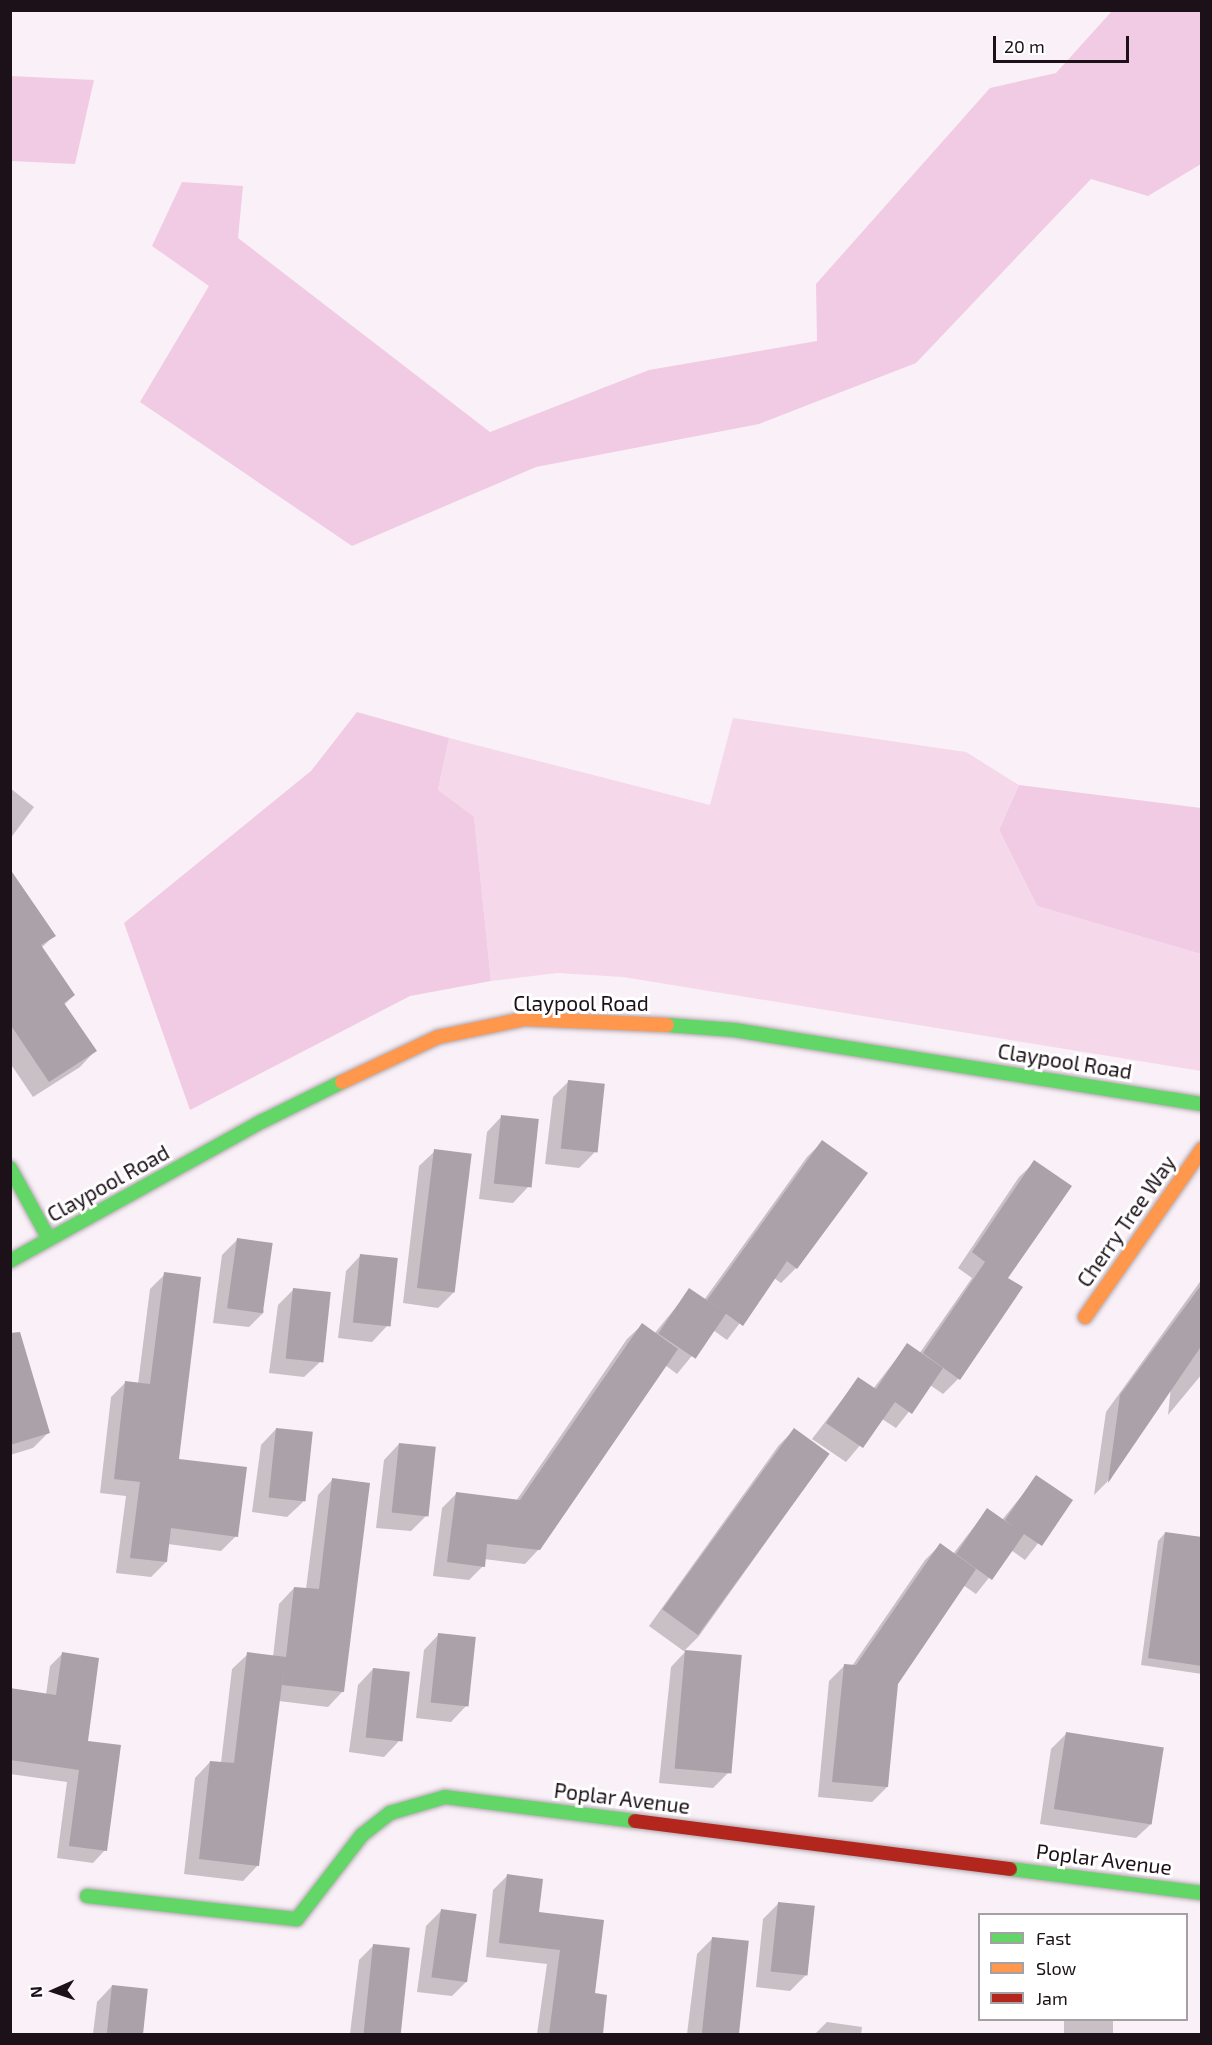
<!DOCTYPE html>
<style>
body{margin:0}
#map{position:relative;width:1212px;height:2045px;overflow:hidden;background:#faf0f7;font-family:"Exo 2",sans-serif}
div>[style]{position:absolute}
.green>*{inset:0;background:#f6d8eb}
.forest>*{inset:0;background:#f1cbe4}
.shadow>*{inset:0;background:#0003;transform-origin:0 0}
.building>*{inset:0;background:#aba1a8;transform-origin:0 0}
.roads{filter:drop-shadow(0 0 2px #b1a7ae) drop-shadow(0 0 2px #b1a7ae)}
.fast>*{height:14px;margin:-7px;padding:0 7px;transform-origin:7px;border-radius:7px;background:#63d668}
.slow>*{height:14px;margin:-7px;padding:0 7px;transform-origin:7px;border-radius:7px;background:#ff974d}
.jam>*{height:14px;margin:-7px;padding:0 7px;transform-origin:7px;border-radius:7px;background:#b3261e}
span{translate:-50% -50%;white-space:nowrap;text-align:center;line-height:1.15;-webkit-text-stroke:6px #fff;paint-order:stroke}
.street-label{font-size:21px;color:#1c1118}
.frame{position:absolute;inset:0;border:12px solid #1c1118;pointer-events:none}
.legend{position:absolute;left:978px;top:1913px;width:210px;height:108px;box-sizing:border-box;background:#fff;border:2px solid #a4a0a3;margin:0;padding:8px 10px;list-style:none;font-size:18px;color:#1c1118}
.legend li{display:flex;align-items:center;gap:12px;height:30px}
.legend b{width:30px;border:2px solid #a4a0a3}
.north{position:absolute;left:24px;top:1961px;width:60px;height:60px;-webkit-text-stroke:4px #fff;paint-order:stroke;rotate:267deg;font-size:16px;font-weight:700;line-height:24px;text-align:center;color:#1c1118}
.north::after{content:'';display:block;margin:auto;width:21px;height:27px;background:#1c1118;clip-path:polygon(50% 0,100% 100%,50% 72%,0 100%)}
.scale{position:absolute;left:993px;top:36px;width:136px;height:27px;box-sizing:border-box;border:3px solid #1c1118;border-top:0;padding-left:8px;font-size:18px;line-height:21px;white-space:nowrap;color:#1c1118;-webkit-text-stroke:4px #fff;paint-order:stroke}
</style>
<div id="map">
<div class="green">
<div style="clip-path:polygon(733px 718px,966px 752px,1019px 785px,999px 830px,1037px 906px,1201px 954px,1201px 1071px,623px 977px,557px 973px,491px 981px,474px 818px,438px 790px,449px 738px,710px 805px)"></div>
</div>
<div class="forest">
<div style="clip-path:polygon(1112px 11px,1201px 11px,1201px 164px,1148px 196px,1091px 179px,916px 363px,759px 424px,536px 467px,352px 546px,140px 402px,209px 286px,152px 246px,182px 182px,243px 186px,238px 238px,490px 432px,649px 370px,817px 341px,816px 284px,990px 88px,1056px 73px)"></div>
<div style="clip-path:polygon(11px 76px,94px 80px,75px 164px,11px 161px)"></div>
<div style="clip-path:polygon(357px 712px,449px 738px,438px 790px,474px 817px,491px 981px,410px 996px,190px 1110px,124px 923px,311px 771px)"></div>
<div style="clip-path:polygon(1019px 785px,1201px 808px,1201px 954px,1037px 906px,999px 830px)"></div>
</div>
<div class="shadow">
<div style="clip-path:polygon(10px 788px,34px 807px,10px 839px)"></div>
<div style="clip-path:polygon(10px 871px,54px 936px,41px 948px,74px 995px,64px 1005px,95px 1051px,80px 1067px,33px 1097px,10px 1063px)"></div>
<div style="clip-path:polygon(568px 1082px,595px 1152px,579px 1168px,545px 1164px,553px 1097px)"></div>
<div style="clip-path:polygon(502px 1116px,528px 1187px,513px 1203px,479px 1199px,487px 1132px)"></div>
<div style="clip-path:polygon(822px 1142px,796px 1268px,781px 1283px,774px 1278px,727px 1340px,713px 1330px,677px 1374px,665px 1365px,539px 1549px,525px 1564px,484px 1559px,483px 1566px,469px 1580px,433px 1576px,442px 1508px,456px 1494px,516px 1501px,627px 1339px,642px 1325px,654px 1334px,690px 1290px,704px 1300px,807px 1157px)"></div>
<div style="clip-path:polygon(435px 1151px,454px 1292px,438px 1308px,403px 1303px,419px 1166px)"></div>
<div style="clip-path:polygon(1035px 1162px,1006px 1278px,958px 1379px,943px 1394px,930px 1385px,896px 1428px,882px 1419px,846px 1462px,812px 1439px,858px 1379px,873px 1389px,907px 1345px,919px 1354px,972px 1278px,958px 1268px,1019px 1177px)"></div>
<div style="clip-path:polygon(237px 1240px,264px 1312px,249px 1327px,213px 1323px,222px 1255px)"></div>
<div style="clip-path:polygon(361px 1255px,387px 1326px,372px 1342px,338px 1338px,346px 1271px)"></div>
<div style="clip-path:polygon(165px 1274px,177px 1460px,236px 1536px,221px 1551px,168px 1544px,166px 1562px,151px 1577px,116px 1573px,126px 1496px,100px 1493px,111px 1397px,126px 1382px,138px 1384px,150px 1289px)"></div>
<div style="clip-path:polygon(1202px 1279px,1202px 1374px,1168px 1415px,1171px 1387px,1107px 1482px,1094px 1495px,1106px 1412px)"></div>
<div style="clip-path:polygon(294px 1289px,320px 1362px,304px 1377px,269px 1373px,278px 1305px)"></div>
<div style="clip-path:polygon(10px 1375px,49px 1432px,33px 1448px,10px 1455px)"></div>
<div style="clip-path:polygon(276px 1429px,303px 1502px,287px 1517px,252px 1512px,261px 1445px)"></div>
<div style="clip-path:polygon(794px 1430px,828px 1455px,699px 1636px,684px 1651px,740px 1656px,729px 1772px,713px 1788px,659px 1783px,671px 1667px,685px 1652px,649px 1626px,779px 1445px)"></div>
<div style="clip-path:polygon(399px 1444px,426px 1516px,411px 1531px,376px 1528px,384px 1460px)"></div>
<div style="clip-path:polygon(1037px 1477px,1071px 1501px,1025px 1560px,1011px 1550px,976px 1594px,963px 1585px,897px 1683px,887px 1787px,872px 1802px,818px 1797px,829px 1681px,844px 1666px,852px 1666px,925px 1560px,940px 1545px,953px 1554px,987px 1510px,1002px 1520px)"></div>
<div style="clip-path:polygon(333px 1479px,343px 1691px,328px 1707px,279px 1701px,258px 1865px,243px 1881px,184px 1874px,195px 1778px,210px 1762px,221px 1763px,232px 1669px,248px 1654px,273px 1657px,279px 1604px,294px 1588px,306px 1589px,318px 1495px)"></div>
<div style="clip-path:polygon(1165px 1533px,1202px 1538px,1202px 1674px,1141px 1665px,1158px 1541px)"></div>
<div style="clip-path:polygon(439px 1634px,466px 1706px,451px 1722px,416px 1718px,424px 1650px)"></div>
<div style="clip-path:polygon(62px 1654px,86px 1742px,105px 1850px,93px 1863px,57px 1858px,67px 1782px,10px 1774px,10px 1690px,46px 1695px,50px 1666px)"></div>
<div style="clip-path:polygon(373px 1669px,399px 1741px,384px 1757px,349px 1752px,358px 1685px)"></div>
<div style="clip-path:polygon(1066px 1734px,1152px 1823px,1136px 1838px,1040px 1824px,1051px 1749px)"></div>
<div style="clip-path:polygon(507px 1876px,594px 1994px,606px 1996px,601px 2034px,537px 2034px,547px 1964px,486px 1957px,493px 1890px)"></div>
<div style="clip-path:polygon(779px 1903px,806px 1975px,790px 1991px,756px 1987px,763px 1919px)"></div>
<div style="clip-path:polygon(441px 1911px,467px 1981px,452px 1996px,417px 1992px,426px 1926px)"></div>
<div style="clip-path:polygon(712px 1939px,748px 1943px,737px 2034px,687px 2034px,697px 1954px)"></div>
<div style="clip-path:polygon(374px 1945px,409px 1949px,399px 2034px,350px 2034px,359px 1960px)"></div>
<div style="clip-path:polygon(112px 1986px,147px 1990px,142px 2034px,93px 2034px,97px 2002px)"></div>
<div style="left:1064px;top:2020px;width:49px;height:14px"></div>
<div style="clip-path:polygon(827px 2022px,862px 2027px,861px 2034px,815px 2034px)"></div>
</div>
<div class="building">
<div style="clip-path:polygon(10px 869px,56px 936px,41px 945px,75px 995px,64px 1003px,97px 1051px,49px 1082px,10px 1024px)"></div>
<div style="left:568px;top:1080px;width:37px;height:69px;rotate:6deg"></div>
<div style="left:501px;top:1115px;width:38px;height:69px;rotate:6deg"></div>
<div style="clip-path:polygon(822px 1140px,868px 1173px,797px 1269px,787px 1261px,743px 1326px,707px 1300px)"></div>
<div style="left:434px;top:1149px;width:38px;height:140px;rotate:7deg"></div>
<div style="clip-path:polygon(1034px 1160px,1072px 1186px,1008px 1278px,1023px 1287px,960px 1380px,923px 1353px,985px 1262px,989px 1265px,972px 1252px)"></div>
<div style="left:237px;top:1238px;width:36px;height:71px;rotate:8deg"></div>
<div style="left:360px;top:1254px;width:38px;height:69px;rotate:6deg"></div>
<div style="clip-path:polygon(164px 1272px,201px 1277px,179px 1459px,247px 1467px,238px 1537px,171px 1528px,167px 1562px,130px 1558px,140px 1482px,114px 1479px,125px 1381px,150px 1384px)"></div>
<div style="clip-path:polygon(1202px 1284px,1202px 1345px,1108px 1483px,1120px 1395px)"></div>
<div style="left:293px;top:1288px;width:38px;height:71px;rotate:6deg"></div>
<div style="left:689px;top:1288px;width:45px;height:55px;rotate:34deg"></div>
<div style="clip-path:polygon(642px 1323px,678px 1349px,540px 1550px,487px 1544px,485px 1567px,447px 1562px,456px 1492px,520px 1500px)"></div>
<div style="clip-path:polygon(20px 1332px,50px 1433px,10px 1445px,10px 1333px)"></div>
<div style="clip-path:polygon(907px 1343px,943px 1368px,912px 1414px,895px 1402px,863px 1448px,826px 1423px,858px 1377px,876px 1389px)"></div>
<div style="left:276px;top:1428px;width:37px;height:70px;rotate:6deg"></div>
<div style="left:794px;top:1428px;width:44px;height:224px;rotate:36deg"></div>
<div style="left:399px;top:1443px;width:37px;height:70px;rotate:6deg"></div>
<div style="clip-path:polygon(1036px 1475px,1073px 1500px,1042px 1546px,1024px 1534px,992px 1580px,956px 1554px,987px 1508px,1014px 1527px,1005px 1520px)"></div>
<div style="clip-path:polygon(332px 1478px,370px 1483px,344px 1692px,282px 1685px,285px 1660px,259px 1866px,199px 1859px,210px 1761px,234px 1763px,247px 1652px,286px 1657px,294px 1587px,319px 1589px)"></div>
<div style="clip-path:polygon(1165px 1532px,1202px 1537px,1202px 1666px,1148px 1658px)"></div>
<div style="clip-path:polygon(940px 1543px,976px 1569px,898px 1684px,888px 1787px,832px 1782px,844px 1664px,856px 1665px)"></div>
<div style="left:438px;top:1633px;width:38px;height:70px;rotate:6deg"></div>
<div style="left:685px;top:1650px;width:57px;height:119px;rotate:5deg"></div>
<div style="clip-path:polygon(62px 1652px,99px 1658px,88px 1741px,121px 1745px,107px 1851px,69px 1846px,79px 1770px,10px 1760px,10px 1688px,56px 1695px)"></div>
<div style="left:373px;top:1668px;width:37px;height:70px;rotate:6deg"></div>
<div style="left:1066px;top:1732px;width:99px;height:78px;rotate:9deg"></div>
<div style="clip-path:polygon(507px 1874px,543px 1879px,539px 1912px,604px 1920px,595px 1993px,607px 1995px,603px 2034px,549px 2034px,560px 1950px,499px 1943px)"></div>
<div style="left:778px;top:1902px;width:37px;height:70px;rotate:6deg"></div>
<div style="left:441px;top:1909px;width:36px;height:69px;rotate:8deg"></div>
<div style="left:712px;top:1937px;width:37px;height:98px;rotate:6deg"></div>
<div style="left:373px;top:1944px;width:37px;height:91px;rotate:6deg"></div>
<div style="left:112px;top:1985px;width:36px;height:49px;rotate:6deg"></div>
</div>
<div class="roads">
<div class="fast">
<div style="left:667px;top:1025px;width:67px;rotate:4.3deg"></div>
<div style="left:734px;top:1030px;width:474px;rotate:9deg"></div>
<div style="left:10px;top:1168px;width:81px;rotate:61.2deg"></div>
<div style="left:10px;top:1261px;width:289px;rotate:-29deg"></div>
<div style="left:263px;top:1121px;width:88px;rotate:-26.3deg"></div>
<div style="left:1010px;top:1869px;width:193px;rotate:7.1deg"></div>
<div style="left:87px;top:1896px;width:211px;rotate:6.3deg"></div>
<div style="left:297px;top:1919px;width:106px;rotate:-52.3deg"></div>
<div style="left:362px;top:1835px;width:36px;rotate:-38deg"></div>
<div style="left:390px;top:1813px;width:57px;rotate:-16.2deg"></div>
<div style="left:445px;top:1797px;width:192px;rotate:7.2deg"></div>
</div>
<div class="slow">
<div style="left:342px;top:1082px;width:106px;rotate:-25.1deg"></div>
<div style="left:438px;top:1037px;width:89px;rotate:-11.7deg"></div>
<div style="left:525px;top:1019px;width:142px;rotate:2.4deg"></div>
<div style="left:1085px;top:1317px;width:205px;rotate:-55.1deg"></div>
</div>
<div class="jam">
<div style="left:635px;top:1821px;width:378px;rotate:7.3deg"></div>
</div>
</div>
<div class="street-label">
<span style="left:581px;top:1003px">Claypool Road</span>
<span style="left:1065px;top:1061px;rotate:9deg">Claypool Road</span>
<span style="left:108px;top:1183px;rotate:-29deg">Claypool Road</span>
<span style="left:1126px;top:1221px;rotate:-55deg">Cherry Tree Way</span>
<span style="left:622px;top:1798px;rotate:7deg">Poplar Avenue</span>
<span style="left:1104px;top:1859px;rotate:7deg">Poplar Avenue</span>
</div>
<div class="frame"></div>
<ul class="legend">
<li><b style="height:8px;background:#63d668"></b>Fast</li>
<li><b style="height:8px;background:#ff974d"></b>Slow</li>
<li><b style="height:8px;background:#b3261e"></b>Jam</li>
</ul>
<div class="north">N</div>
<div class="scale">20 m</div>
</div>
